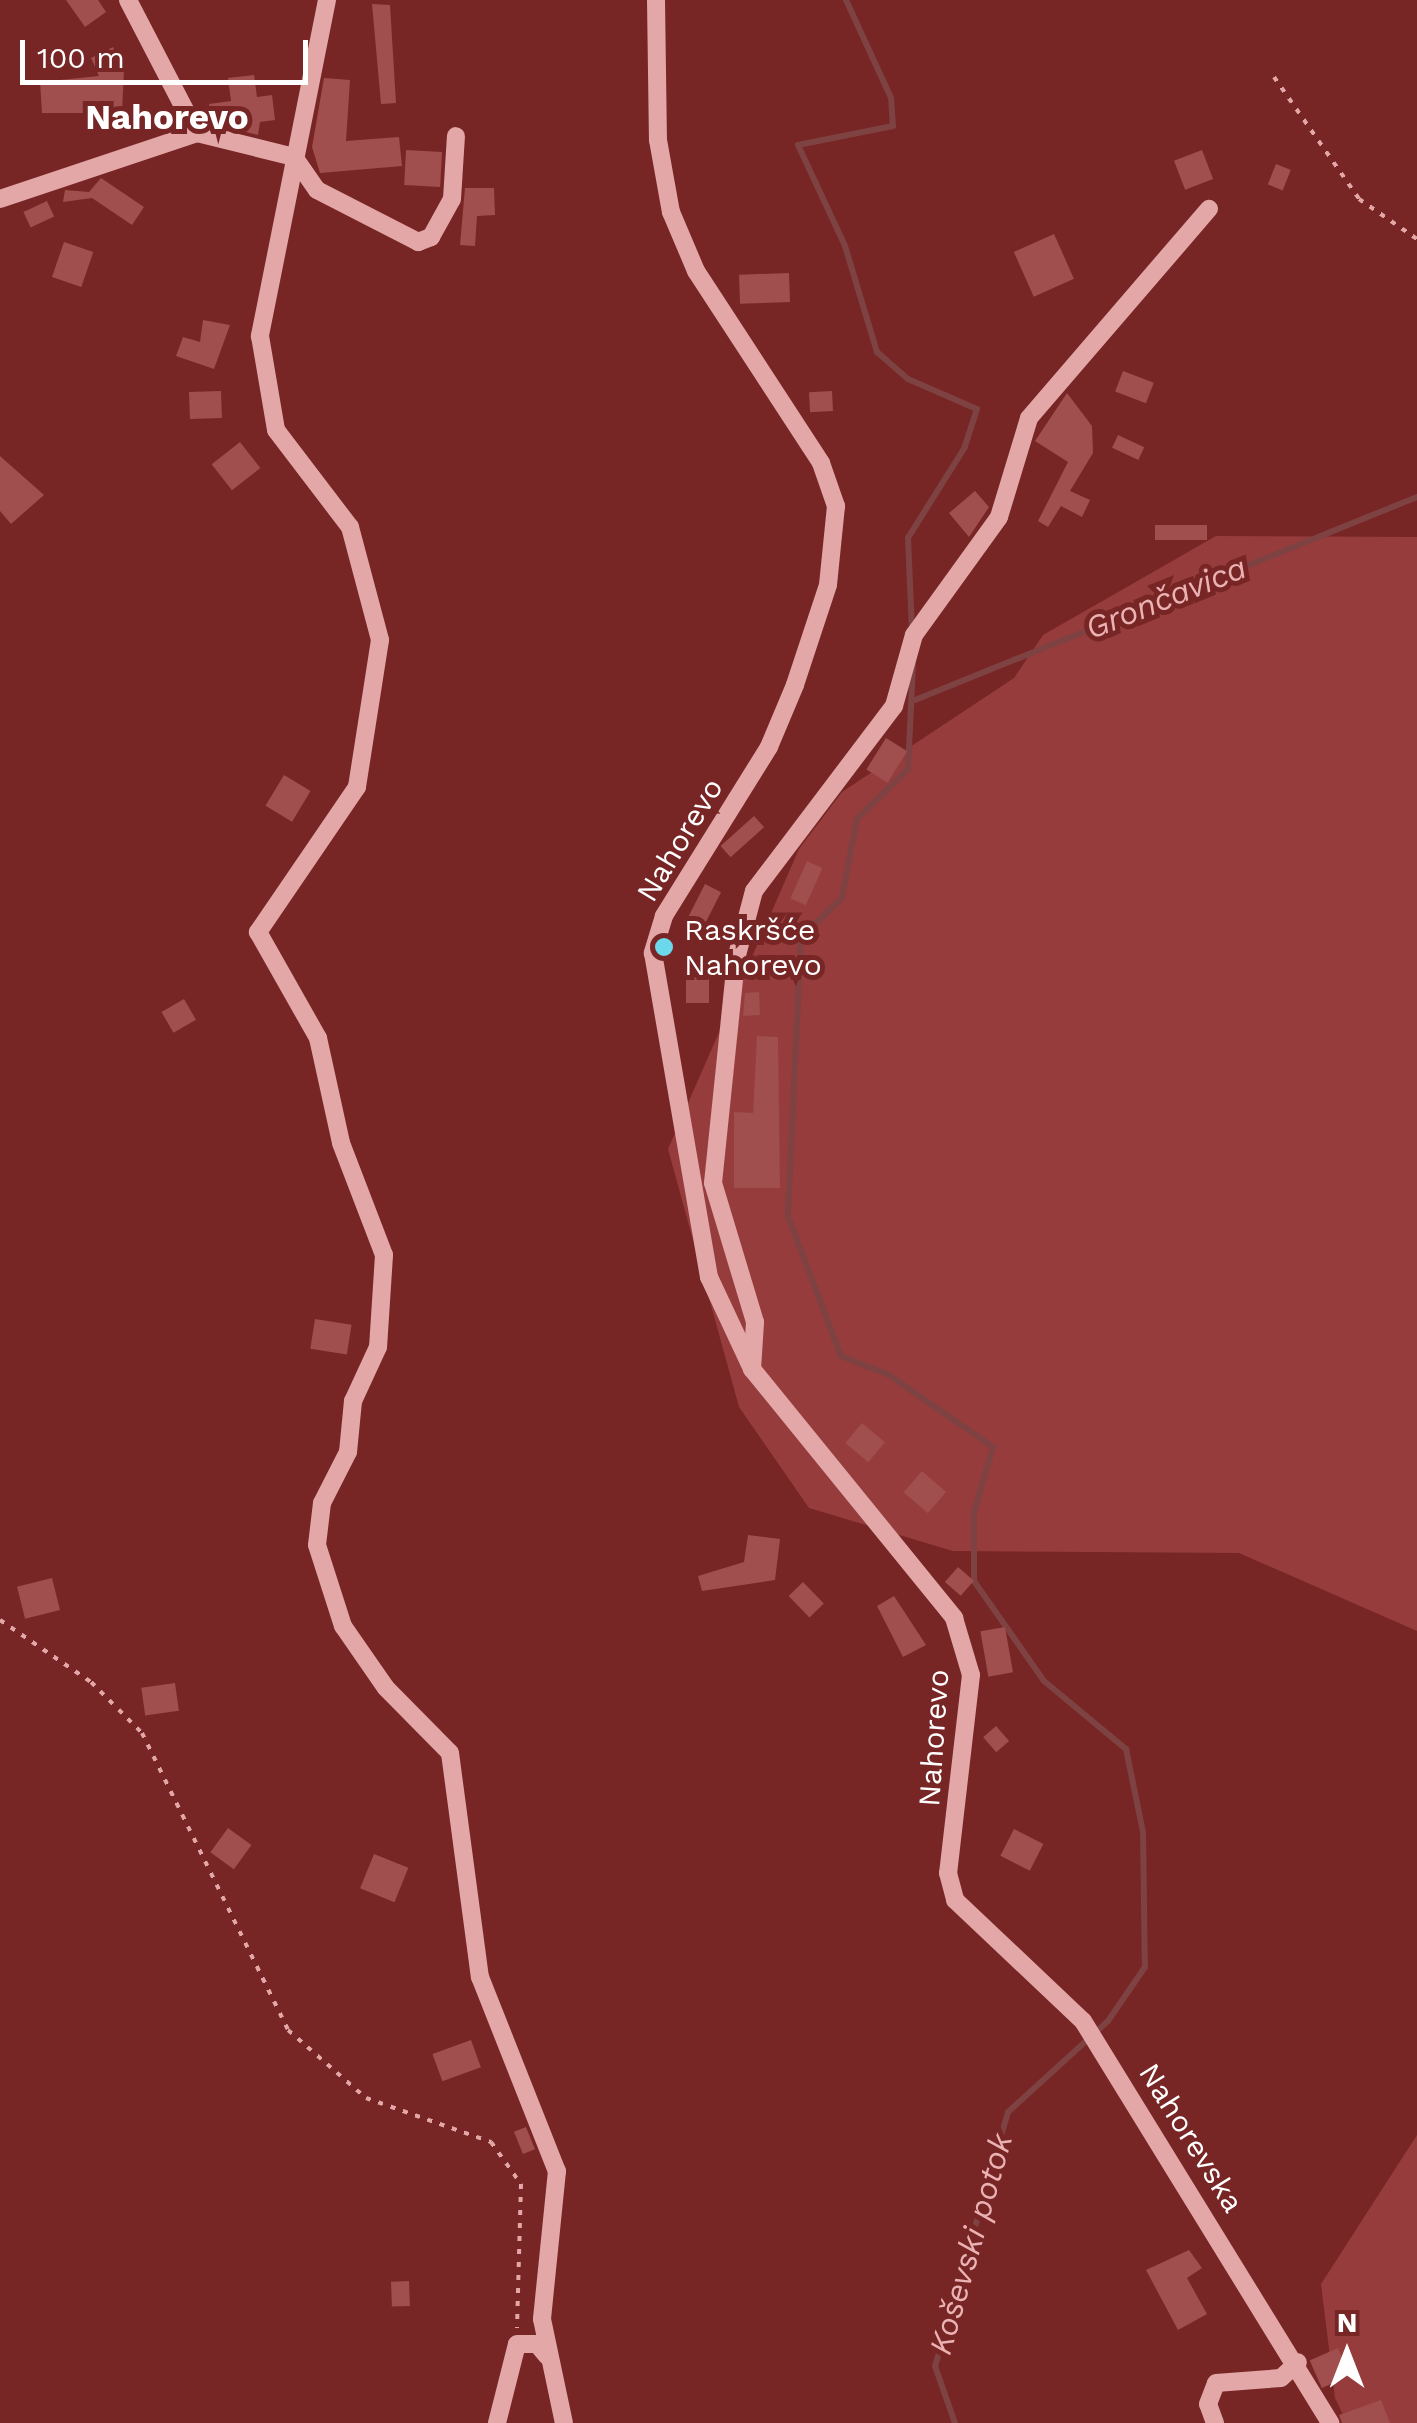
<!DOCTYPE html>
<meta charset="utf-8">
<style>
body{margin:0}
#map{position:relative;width:1417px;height:2423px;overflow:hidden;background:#772625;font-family:"Work Sans",sans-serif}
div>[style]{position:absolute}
.green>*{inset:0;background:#963c3d}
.stream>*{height:6px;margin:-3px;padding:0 3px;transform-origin:3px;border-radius:3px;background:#7e4242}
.building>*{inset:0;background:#a04e4e;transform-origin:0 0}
.path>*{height:4px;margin-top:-2px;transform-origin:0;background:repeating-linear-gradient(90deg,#e3a7a7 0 5px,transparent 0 13px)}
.minor>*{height:18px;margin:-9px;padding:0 9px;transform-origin:9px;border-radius:9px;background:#e3a7a7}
.dots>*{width:28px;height:28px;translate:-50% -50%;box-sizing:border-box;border:5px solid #772625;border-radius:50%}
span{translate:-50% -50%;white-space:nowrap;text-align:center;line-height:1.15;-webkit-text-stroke:10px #772625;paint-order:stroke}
.street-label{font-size:30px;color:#fff}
.poi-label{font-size:30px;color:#fff}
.left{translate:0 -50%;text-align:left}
.water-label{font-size:32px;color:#ebb2b3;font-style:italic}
.quarter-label{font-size:35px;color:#fff;font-weight:700}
.north{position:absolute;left:1297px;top:2303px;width:100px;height:100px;-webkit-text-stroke:8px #772625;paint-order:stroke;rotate:0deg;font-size:28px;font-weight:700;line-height:40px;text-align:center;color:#fff}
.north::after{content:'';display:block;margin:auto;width:35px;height:45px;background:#fff;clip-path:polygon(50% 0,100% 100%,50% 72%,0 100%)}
.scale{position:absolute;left:20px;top:40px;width:288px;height:45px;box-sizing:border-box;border:5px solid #fff;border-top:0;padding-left:12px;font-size:30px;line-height:35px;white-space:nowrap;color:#fff;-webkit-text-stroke:8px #772625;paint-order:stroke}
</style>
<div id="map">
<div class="green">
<div style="clip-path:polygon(1216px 536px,1417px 537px,1417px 1631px,1239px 1553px,953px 1551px,809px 1508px,739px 1407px,668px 1149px,799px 849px,842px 792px,1014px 678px,1043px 635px)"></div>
<div style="clip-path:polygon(1417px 2135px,1417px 2423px,1347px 2423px,1335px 2398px,1321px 2284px)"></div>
</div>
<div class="stream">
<div style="left:846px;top:0;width:108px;rotate:65.3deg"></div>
<div style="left:891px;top:98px;width:28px;rotate:86deg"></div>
<div style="left:893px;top:126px;width:97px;rotate:168.7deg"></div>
<div style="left:798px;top:145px;width:111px;rotate:65deg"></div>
<div style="left:845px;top:246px;width:111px;rotate:73.2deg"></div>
<div style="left:877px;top:352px;width:41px;rotate:41.1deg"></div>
<div style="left:908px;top:379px;width:75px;rotate:23.5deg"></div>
<div style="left:977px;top:409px;width:40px;rotate:108deg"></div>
<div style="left:965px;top:447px;width:107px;rotate:122.1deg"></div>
<div style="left:908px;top:538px;width:93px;rotate:87.5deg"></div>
<div style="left:913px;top:664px;width:105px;rotate:92.7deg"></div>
<div style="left:908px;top:769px;width:71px;rotate:135.6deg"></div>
<div style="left:857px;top:819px;width:80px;rotate:100.8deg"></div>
<div style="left:842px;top:898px;width:57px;rotate:136.4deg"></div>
<div style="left:801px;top:937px;width:279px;rotate:92.7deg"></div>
<div style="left:788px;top:1216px;width:150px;rotate:69.3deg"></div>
<div style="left:841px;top:1356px;width:52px;rotate:21.6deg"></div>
<div style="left:889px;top:1375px;width:126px;rotate:34.7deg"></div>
<div style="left:993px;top:1447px;width:68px;rotate:106.3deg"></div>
<div style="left:974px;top:1512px;width:69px;rotate:90deg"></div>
<div style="left:974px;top:1581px;width:122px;rotate:55deg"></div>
<div style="left:1044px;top:1681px;width:107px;rotate:39.7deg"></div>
<div style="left:1126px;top:1749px;width:85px;rotate:78.4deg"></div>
<div style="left:1143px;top:1832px;width:135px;rotate:89.2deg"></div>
<div style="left:1145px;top:1967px;width:65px;rotate:124.4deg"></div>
<div style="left:1108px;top:2021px;width:135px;rotate:137.7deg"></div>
<div style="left:1008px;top:2112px;width:264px;rotate:106deg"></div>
<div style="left:935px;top:2366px;width:60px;rotate:70.7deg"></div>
<div style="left:915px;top:700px;width:541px;rotate:-22.02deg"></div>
</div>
<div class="building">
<div style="clip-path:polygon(66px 0,98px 0,106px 12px,85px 27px)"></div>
<div style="clip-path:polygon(372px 4px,390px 5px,396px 103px,381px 104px)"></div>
<div style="clip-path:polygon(113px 47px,124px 70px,122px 113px,42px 113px,40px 82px,99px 76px,91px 58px)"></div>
<div style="clip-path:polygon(254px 75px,257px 97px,272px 95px,275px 120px,260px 122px,258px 135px,212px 124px,209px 104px,231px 101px,228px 78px)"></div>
<div style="clip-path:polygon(324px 78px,350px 80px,346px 141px,399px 137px,402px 166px,320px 173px,312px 147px)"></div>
<div style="left:1202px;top:150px;width:31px;height:30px;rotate:69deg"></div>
<div style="left:442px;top:152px;width:35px;height:36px;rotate:93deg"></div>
<div style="left:1276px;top:164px;width:16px;height:22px;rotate:22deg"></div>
<div style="clip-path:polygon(101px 178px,144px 207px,132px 225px,92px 198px,63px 202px,65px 190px,89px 192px)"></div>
<div style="clip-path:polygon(465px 188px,494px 188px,495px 215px,477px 216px,475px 246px,460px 245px)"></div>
<div style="left:47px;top:201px;width:17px;height:26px;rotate:65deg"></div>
<div style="left:1054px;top:234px;width:49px;height:44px;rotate:66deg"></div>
<div style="left:64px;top:242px;width:31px;height:37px;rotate:19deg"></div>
<div style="left:789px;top:273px;width:29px;height:50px;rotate:88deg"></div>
<div style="clip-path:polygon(203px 320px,230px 325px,214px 369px,176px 356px,183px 337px,200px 342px)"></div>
<div style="left:1123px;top:371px;width:33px;height:22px;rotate:21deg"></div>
<div style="left:221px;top:391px;width:27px;height:32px;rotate:88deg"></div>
<div style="left:832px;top:391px;width:20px;height:23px;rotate:87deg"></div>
<div style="clip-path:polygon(1067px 393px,1092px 426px,1093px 453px,1070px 491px,1090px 500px,1082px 517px,1061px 506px,1048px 527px,1038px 521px,1068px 462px,1035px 441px)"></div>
<div style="left:1118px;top:435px;width:29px;height:14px;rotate:25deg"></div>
<div style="left:240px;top:442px;width:33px;height:36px;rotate:52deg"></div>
<div style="clip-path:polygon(0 456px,44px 495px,11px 524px,0 511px)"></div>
<div style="clip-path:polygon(975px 491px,989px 507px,969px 537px,949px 513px)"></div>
<div style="left:1207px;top:525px;width:15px;height:52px;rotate:90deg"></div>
<div style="left:886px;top:738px;width:25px;height:37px;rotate:32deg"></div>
<div style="left:284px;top:775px;width:31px;height:36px;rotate:31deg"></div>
<div style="left:754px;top:816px;width:15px;height:45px;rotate:48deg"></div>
<div style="left:807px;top:861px;width:17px;height:41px;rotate:24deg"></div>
<div style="left:705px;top:884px;width:18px;height:37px;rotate:27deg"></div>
<div style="left:686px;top:973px;width:23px;height:30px"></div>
<div style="clip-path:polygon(759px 992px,760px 1015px,743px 1016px,745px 993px)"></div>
<div style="left:184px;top:999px;width:24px;height:26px;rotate:60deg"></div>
<div style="clip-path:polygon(757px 1036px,778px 1037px,780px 1188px,734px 1188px,734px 1112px,753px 1113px)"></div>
<div style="left:315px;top:1319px;width:37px;height:30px;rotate:9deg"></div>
<div style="left:862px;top:1423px;width:30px;height:26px;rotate:40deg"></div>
<div style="left:922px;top:1471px;width:32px;height:28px;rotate:41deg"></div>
<div style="clip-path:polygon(748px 1535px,780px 1539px,775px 1580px,702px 1591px,698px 1576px,744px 1562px)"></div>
<div style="left:958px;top:1567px;width:21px;height:20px;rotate:41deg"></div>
<div style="left:52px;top:1578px;width:33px;height:36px;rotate:76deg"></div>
<div style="left:803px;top:1582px;width:30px;height:20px;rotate:46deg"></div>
<div style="clip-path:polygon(894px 1596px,926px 1645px,903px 1657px,877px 1606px)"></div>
<div style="left:1005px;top:1627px;width:46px;height:25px;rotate:80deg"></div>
<div style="left:175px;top:1683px;width:28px;height:34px;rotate:82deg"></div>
<div style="left:996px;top:1726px;width:20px;height:17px;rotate:49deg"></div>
<div style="left:228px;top:1828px;width:29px;height:30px;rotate:36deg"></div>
<div style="left:1014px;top:1829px;width:33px;height:30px;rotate:27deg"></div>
<div style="left:374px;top:1854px;width:37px;height:37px;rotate:22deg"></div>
<div style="left:471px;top:2040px;width:29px;height:41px;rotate:70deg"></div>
<div style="left:526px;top:2127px;width:24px;height:13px;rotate:68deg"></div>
<div style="clip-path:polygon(1189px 2250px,1202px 2268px,1187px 2278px,1207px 2314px,1178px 2330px,1146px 2270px)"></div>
<div style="left:409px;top:2281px;width:25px;height:18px;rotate:88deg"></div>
<div style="left:1338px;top:2348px;width:30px;height:31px;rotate:66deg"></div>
<div style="clip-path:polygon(1381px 2400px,1390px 2423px,1342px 2423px,1339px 2415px)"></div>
</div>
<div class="path">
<div style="left:1274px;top:77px;width:149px;rotate:55.1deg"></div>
<div style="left:1359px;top:199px;width:70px;rotate:34.6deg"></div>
<div style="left:0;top:1620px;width:110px;rotate:34.3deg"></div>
<div style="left:91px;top:1682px;width:72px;rotate:45deg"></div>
<div style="left:142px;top:1733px;width:331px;rotate:63.8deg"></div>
<div style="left:288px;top:2030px;width:103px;rotate:41.1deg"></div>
<div style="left:366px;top:2098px;width:133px;rotate:19.4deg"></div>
<div style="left:491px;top:2142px;width:52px;rotate:54.5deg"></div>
<div style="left:521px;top:2184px;width:144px;rotate:91.6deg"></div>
</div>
<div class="minor">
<div style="left:128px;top:0;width:150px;rotate:62.6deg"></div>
<div style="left:327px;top:0;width:343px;rotate:101.3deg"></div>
<div style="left:260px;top:336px;width:95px;rotate:80.3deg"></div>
<div style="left:276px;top:430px;width:122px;rotate:52.7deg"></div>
<div style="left:350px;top:527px;width:117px;rotate:75.1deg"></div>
<div style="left:380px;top:640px;width:149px;rotate:98.9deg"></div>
<div style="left:357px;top:787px;width:176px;rotate:124.3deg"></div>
<div style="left:258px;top:932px;width:122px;rotate:60.5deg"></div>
<div style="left:318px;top:1038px;width:107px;rotate:77.6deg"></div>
<div style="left:341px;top:1143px;width:120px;rotate:69deg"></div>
<div style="left:384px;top:1255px;width:92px;rotate:93.7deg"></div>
<div style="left:378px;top:1347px;width:60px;rotate:114.8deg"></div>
<div style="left:353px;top:1401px;width:51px;rotate:95.6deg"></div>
<div style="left:348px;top:1452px;width:57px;rotate:117deg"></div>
<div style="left:322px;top:1503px;width:42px;rotate:96.8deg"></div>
<div style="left:317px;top:1545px;width:85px;rotate:72.2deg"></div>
<div style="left:343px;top:1626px;width:75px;rotate:55.3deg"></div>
<div style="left:386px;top:1688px;width:91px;rotate:45.4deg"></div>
<div style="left:450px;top:1753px;width:226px;rotate:82.4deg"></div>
<div style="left:480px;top:1977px;width:209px;rotate:68.4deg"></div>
<div style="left:557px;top:2171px;width:149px;rotate:95.8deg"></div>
<div style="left:542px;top:2319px;width:106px;rotate:78.1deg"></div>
<div style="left:656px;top:0;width:140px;rotate:89.2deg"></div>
<div style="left:658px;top:140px;width:73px;rotate:79.8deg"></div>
<div style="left:671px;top:212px;width:64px;rotate:67deg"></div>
<div style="left:696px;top:271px;width:229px;rotate:56.9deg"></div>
<div style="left:821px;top:463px;width:46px;rotate:70.8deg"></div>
<div style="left:836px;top:506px;width:79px;rotate:95.8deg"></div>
<div style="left:828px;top:585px;width:105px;rotate:108.3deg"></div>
<div style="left:795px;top:685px;width:67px;rotate:112.8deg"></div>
<div style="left:769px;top:747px;width:199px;rotate:121.9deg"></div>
<div style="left:664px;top:916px;width:39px;rotate:107deg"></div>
<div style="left:653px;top:953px;width:329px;rotate:80.2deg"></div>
<div style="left:709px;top:1277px;width:102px;rotate:64.9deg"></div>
<div style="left:752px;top:1369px;width:321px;rotate:50.9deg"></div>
<div style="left:954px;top:1618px;width:59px;rotate:73.4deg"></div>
<div style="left:971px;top:1675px;width:199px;rotate:96.6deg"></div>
<div style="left:948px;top:1873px;width:28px;rotate:75deg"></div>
<div style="left:955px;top:1900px;width:176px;rotate:43.4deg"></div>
<div style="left:1083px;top:2021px;width:472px;rotate:58.4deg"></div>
<div style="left:0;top:199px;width:208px;rotate:-18.5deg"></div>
<div style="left:197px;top:133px;width:100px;rotate:13.9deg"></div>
<div style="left:294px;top:157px;width:40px;rotate:55.1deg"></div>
<div style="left:317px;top:190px;width:114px;rotate:27.2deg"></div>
<div style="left:418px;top:242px;width:14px;rotate:-21deg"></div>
<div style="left:431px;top:237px;width:43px;rotate:-61.1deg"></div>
<div style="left:452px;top:199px;width:63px;rotate:-86.4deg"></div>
<div style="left:752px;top:1369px;width:47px;rotate:-86.3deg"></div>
<div style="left:755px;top:1322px;width:145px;rotate:-106.8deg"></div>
<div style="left:713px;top:1183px;width:225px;rotate:-84.1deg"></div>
<div style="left:736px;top:959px;width:70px;rotate:-75.2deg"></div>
<div style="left:754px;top:891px;width:232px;rotate:-52.9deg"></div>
<div style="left:894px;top:706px;width:74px;rotate:-74.3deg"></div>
<div style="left:914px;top:635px;width:145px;rotate:-54.2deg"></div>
<div style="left:999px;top:517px;width:103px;rotate:-73.1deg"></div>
<div style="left:1029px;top:418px;width:276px;rotate:-49.3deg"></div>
<div style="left:497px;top:2423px;width:81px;rotate:-75.8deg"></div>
<div style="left:517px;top:2344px;width:20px"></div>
<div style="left:537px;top:2344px;width:16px;rotate:50deg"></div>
<div style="left:1215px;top:2423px;width:20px;rotate:-110deg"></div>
<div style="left:1208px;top:2404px;width:22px;rotate:-69deg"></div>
<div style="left:1216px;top:2383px;width:65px;rotate:-4.4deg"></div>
<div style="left:1281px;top:2378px;width:23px;rotate:-43deg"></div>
</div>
<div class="dots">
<div style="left:664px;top:947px;background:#6cd8eb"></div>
</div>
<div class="street-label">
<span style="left:680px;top:840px;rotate:-59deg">Nahorevo</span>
<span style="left:934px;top:1738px;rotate:-86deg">Nahorevo</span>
<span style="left:1191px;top:2138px;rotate:58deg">Nahorevska</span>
</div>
<div class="poi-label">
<span class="left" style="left:684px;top:947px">Raskršće<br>Nahorevo</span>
</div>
<div class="water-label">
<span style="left:1166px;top:598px;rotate:-22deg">Grončavica</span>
<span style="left:971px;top:2244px;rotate:-74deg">Koševski potok</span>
</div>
<div class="quarter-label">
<span style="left:167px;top:117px">Nahorevo</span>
</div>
<div class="north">N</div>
<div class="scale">100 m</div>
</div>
